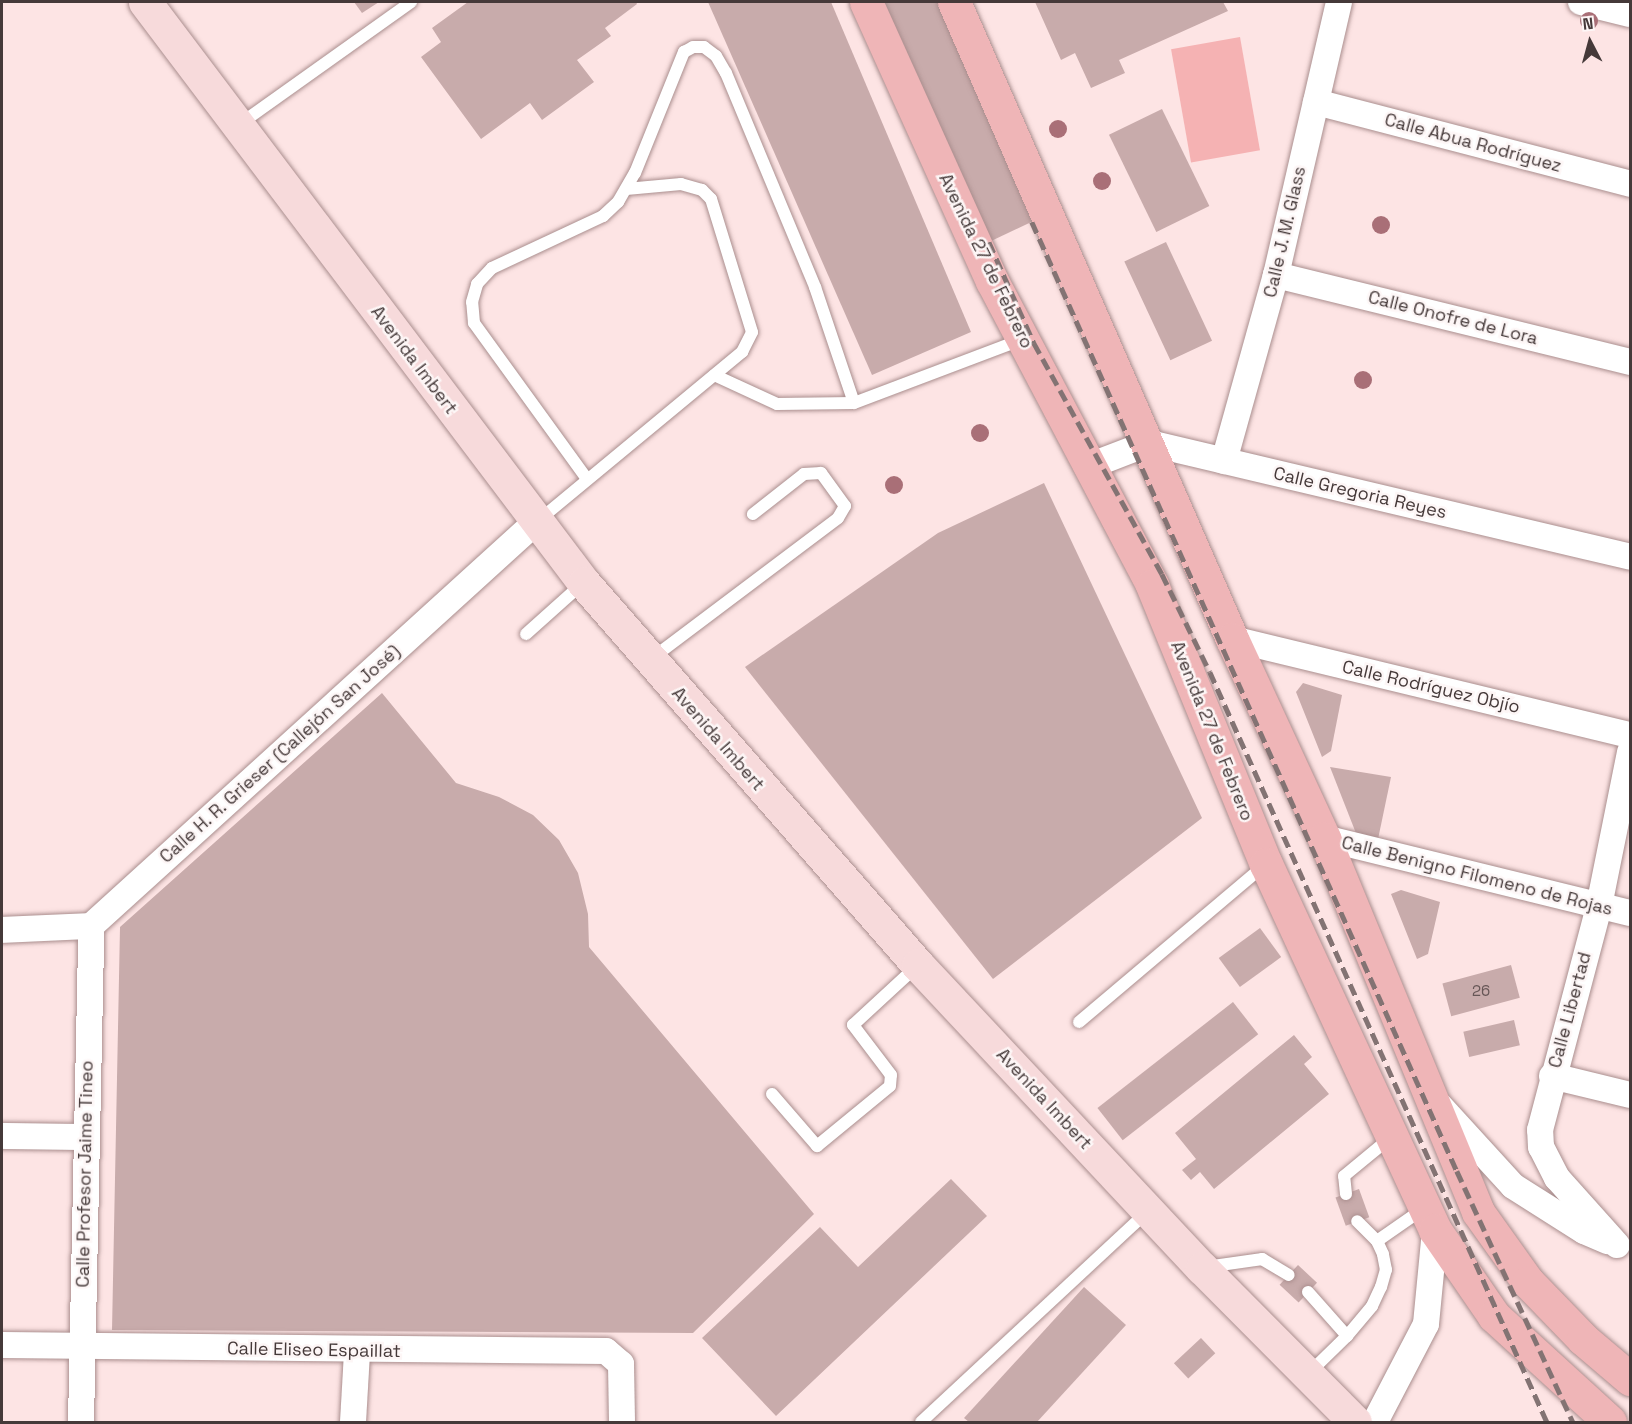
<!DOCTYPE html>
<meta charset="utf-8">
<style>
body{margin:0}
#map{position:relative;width:1632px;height:1424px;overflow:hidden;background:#fde4e4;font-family:"Space Grotesk",sans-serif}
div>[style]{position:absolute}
.green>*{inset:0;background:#f5b2b3;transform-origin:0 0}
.building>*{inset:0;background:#c8abab;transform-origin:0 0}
.roads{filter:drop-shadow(0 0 2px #aa8e8e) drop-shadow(0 0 2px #aa8e8e)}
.service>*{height:12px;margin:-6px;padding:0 6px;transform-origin:6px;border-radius:6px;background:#fff}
.minor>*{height:26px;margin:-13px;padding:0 13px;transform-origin:13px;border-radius:13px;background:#fff}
.secondary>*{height:33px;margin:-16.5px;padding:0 16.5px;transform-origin:16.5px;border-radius:16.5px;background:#f7dadb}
.primary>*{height:33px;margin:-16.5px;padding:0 16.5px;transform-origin:16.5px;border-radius:16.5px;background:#efb5b7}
.rail>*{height:4.5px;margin-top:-2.25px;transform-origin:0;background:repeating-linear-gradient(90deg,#837373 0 12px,transparent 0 18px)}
.trees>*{width:18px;height:18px;margin:-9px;border-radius:50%;background:#a96f77}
span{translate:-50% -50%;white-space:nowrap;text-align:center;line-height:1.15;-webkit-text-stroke:5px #fdf6f6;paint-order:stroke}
.number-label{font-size:15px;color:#665656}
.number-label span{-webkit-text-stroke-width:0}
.street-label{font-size:18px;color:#453939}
.frame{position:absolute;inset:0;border:3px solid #453939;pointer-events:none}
.north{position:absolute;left:1560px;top:12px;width:60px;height:60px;-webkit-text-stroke:4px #fdf6f6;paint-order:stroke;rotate:354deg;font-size:16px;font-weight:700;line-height:24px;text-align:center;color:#453939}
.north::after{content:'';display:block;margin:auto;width:21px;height:27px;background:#453939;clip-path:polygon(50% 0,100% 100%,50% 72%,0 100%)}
</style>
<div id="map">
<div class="green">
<div style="left:1240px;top:37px;width:115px;height:70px;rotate:80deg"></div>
</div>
<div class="building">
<div style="clip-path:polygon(354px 2px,379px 2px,362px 13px)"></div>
<div style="clip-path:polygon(468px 2px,636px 2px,637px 4px,605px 28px,611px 36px,577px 60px,594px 82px,542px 120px,530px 103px,481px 139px,421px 57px,441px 42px,432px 28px)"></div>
<div style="clip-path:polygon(708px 2px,831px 2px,971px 332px,872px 375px)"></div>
<div style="clip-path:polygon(872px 2px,944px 2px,1042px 217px,989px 242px)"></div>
<div style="clip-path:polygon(1035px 2px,1223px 2px,1228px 11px,1119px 60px,1125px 73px,1091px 88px,1075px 53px,1061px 60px)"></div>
<div style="left:1162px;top:109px;width:108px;height:59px;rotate:64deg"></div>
<div style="left:1166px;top:242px;width:109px;height:46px;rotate:65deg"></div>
<div style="clip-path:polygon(1044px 483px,1202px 818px,993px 979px,745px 667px,938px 533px)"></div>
<div style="clip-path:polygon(1303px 683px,1342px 695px,1331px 751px,1322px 757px,1296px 692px)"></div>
<div style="clip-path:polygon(382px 693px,456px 783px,499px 797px,533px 815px,559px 840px,578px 873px,588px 914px,589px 947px,814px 1214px,693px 1333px,112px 1330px,120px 927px)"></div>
<div style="clip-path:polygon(1330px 767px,1391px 777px,1377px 844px,1361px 846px)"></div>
<div style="clip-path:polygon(1401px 890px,1440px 902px,1428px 954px,1417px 959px,1391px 894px)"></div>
<div style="left:1260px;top:928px;width:36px;height:51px;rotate:54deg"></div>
<div style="left:1511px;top:965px;width:34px;height:71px;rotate:75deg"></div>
<div style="left:1233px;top:1002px;width:41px;height:172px;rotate:52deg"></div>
<div style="left:1514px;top:1020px;width:26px;height:52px;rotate:77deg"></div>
<div style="clip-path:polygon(1294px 1035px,1312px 1057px,1304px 1064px,1329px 1094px,1214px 1189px,1200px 1172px,1191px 1180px,1182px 1170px,1196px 1159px,1175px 1133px)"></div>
<div style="clip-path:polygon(951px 1179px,987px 1216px,776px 1416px,702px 1338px,820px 1227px,858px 1267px)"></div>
<div style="left:1359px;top:1189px;width:30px;height:25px;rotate:70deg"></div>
<div style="left:1298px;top:1265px;width:26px;height:27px;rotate:43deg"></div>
<div style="clip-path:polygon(1084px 1287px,1126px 1325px,1037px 1422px,969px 1422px,964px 1418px)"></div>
<div style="left:1201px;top:1338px;width:21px;height:37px;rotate:47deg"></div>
</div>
<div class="roads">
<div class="service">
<div style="left:240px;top:124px;width:210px;rotate:-35.5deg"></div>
<div style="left:854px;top:403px;width:178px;rotate:-20.7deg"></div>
<div style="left:587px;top:479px;width:193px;rotate:-125.9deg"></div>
<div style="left:474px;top:323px;width:21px;rotate:-95deg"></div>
<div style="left:472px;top:302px;width:19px;rotate:-74deg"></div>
<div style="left:477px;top:284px;width:22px;rotate:-47deg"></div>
<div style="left:492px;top:268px;width:123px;rotate:-25.1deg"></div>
<div style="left:603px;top:216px;width:21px;rotate:-43deg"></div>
<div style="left:618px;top:202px;width:34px;rotate:-60deg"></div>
<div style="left:635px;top:173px;width:131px;rotate:-68deg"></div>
<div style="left:684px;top:52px;width:10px;rotate:-29deg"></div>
<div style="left:693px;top:47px;width:11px"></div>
<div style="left:704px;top:47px;width:15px;rotate:37deg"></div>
<div style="left:716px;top:56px;width:20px;rotate:60deg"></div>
<div style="left:726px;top:73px;width:232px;rotate:67.4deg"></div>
<div style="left:815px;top:287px;width:122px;rotate:71.4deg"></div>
<div style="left:854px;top:403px;width:77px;rotate:179.3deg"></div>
<div style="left:777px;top:404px;width:69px;rotate:-155.3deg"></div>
<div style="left:539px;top:520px;width:264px;rotate:-39.6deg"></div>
<div style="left:742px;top:352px;width:22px;rotate:-63deg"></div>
<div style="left:752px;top:332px;width:139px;rotate:-107.1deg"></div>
<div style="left:711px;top:199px;width:13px;rotate:-135deg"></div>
<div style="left:702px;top:190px;width:22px;rotate:-164deg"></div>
<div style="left:681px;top:184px;width:55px;rotate:174.8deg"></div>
<div style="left:526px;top:634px;width:76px;rotate:-41.8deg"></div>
<div style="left:651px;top:659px;width:234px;rotate:-37deg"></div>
<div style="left:838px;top:518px;width:14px;rotate:-60deg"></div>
<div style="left:845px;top:506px;width:41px;rotate:-126deg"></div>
<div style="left:821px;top:473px;width:17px;rotate:177deg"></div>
<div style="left:804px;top:474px;width:65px;rotate:141.9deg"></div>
<div style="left:1079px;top:1022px;width:243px;rotate:-40.2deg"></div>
<div style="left:772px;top:1094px;width:69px;rotate:49.1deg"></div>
<div style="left:817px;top:1146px;width:94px;rotate:-39.4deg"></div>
<div style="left:890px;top:1086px;width:11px;rotate:-85deg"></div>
<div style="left:891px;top:1075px;width:63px;rotate:-127.2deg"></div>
<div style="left:853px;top:1025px;width:87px;rotate:-42.7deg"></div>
<div style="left:1346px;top:1194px;width:18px;rotate:-96deg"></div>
<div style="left:1344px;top:1176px;width:60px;rotate:-39.6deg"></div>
<div style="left:1377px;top:1241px;width:56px;rotate:-34.8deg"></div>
<div style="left:1206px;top:1267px;width:57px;rotate:-8.1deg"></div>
<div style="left:1262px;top:1259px;width:31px;rotate:31deg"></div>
<div style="left:1308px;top:1292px;width:59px;rotate:48.4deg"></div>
<div style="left:1308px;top:1374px;width:54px;rotate:-44.3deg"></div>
<div style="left:1347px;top:1336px;width:39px;rotate:-50deg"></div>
<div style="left:1372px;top:1306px;width:21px;rotate:-65deg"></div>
<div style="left:1381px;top:1287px;width:18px;rotate:-74deg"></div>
<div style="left:1386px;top:1270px;width:16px;rotate:-101deg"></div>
<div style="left:1383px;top:1254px;width:14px;rotate:-115deg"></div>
<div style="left:1377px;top:1241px;width:28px;rotate:-135deg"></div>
<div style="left:921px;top:1422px;width:310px;rotate:-42.9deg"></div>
</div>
<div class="minor">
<div style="left:1581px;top:2px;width:50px;rotate:13.8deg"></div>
<div style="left:1316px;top:102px;width:325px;rotate:14.6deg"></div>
<div style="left:1276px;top:275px;width:365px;rotate:13.8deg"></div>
<div style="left:1224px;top:461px;width:193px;rotate:-74.4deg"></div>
<div style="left:1276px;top:275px;width:280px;rotate:-77deg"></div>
<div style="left:1092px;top:465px;width:61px;rotate:-21.1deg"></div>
<div style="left:1149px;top:443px;width:494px;rotate:13.3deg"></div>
<div style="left:1232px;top:639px;width:409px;rotate:13.6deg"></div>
<div style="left:1324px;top:838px;width:315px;rotate:13.8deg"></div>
<div style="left:2px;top:930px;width:89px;rotate:-2.6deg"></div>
<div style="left:91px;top:926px;width:601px;rotate:-42.24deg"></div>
<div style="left:1552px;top:1076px;width:80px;rotate:13.7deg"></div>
<div style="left:1440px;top:1106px;width:108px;rotate:47.6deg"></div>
<div style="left:1513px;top:1186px;width:84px;rotate:32.4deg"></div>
<div style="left:1584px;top:1231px;width:26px;rotate:23deg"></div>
<div style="left:2px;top:1136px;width:84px;rotate:0.7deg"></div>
<div style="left:1617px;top:1245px;width:90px;rotate:-131.8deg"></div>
<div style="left:1557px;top:1178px;width:35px;rotate:-117deg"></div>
<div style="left:1541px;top:1147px;width:17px;rotate:-93deg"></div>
<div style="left:1540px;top:1130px;width:232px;rotate:-75.2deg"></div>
<div style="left:1599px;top:906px;width:157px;rotate:-78.6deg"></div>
<div style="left:2px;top:1345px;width:604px;rotate:0.57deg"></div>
<div style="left:606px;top:1351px;width:20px;rotate:41deg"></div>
<div style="left:621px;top:1364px;width:58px;rotate:89deg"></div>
<div style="left:81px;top:1422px;width:496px;rotate:-88.8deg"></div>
<div style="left:353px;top:1422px;width:70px;rotate:-86.7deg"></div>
<div style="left:1375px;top:1422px;width:110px;rotate:-62.5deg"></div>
<div style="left:1426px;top:1324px;width:94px;rotate:-84.5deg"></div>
</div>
<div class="secondary">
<div style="left:145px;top:2px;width:728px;rotate:52.93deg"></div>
<div style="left:584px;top:583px;width:507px;rotate:48.84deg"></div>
<div style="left:918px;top:965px;width:415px;rotate:46.9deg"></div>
<div style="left:1202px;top:1268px;width:217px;rotate:45.2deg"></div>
</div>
<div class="primary">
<div style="left:866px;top:2px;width:306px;rotate:65.7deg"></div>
<div style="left:992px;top:281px;width:344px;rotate:62.2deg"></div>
<div style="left:1152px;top:585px;width:301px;rotate:67.8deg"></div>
<div style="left:1266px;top:864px;width:403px;rotate:65.2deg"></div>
<div style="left:1435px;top:1230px;width:104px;rotate:55.5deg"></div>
<div style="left:1494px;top:1316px;width:157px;rotate:42.4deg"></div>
<div style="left:954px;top:2px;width:695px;rotate:66.42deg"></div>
<div style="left:1232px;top:639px;width:219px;rotate:65.2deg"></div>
<div style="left:1324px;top:838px;width:404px;rotate:67.6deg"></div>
<div style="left:1478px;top:1212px;width:86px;rotate:54.5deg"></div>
<div style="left:1528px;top:1282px;width:79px;rotate:46deg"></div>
<div style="left:1583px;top:1339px;width:62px;rotate:40.4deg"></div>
</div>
</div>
<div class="rail">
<div style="left:1032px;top:222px;width:1040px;rotate:65.88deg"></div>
<div style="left:1457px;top:1171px;width:277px;rotate:65.2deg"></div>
<div style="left:989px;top:242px;width:111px;rotate:66deg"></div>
<div style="left:1034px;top:343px;width:264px;rotate:61deg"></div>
<div style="left:1162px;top:574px;width:109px;rotate:63.9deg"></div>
<div style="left:1210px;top:672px;width:822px;rotate:65.8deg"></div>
</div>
<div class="trees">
<div style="left:1589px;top:21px"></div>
<div style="left:1058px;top:129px"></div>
<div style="left:1102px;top:181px"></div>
<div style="left:1381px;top:225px"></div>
<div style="left:1363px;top:380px"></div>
<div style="left:980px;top:433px"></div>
<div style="left:894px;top:485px"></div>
</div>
<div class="number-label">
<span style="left:1481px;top:991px">26</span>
</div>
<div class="street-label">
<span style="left:1473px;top:143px;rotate:15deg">Calle Abua Rodríguez</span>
<span style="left:1285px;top:232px;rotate:-77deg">Calle J. M. Glass</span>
<span style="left:986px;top:261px;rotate:64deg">Avenida 27 de Febrero</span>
<span style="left:1453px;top:318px;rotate:14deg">Calle Onofre de Lora</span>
<span style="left:414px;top:360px;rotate:53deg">Avenida Imbert</span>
<span style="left:1360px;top:493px;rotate:13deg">Calle Gregoria Reyes</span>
<span style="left:1431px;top:687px;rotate:13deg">Calle Rodríguez Objío</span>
<span style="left:1212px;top:731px;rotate:68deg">Avenida 27 de Febrero</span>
<span style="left:718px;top:739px;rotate:49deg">Avenida Imbert</span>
<span style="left:280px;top:754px;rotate:-42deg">Calle H. R. Grieser (Callejón San José)</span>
<span style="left:1477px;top:876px;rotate:14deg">Calle Benigno Filomeno de Rojas</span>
<span style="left:1570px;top:1010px;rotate:-75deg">Calle Libertad</span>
<span style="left:1044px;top:1099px;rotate:47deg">Avenida Imbert</span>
<span style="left:85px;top:1174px;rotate:-89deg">Calle Profesor Jaime Tineo</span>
<span style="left:314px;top:1350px;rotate:1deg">Calle Eliseo Espaillat</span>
</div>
<div class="frame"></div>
<div class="north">N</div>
</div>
